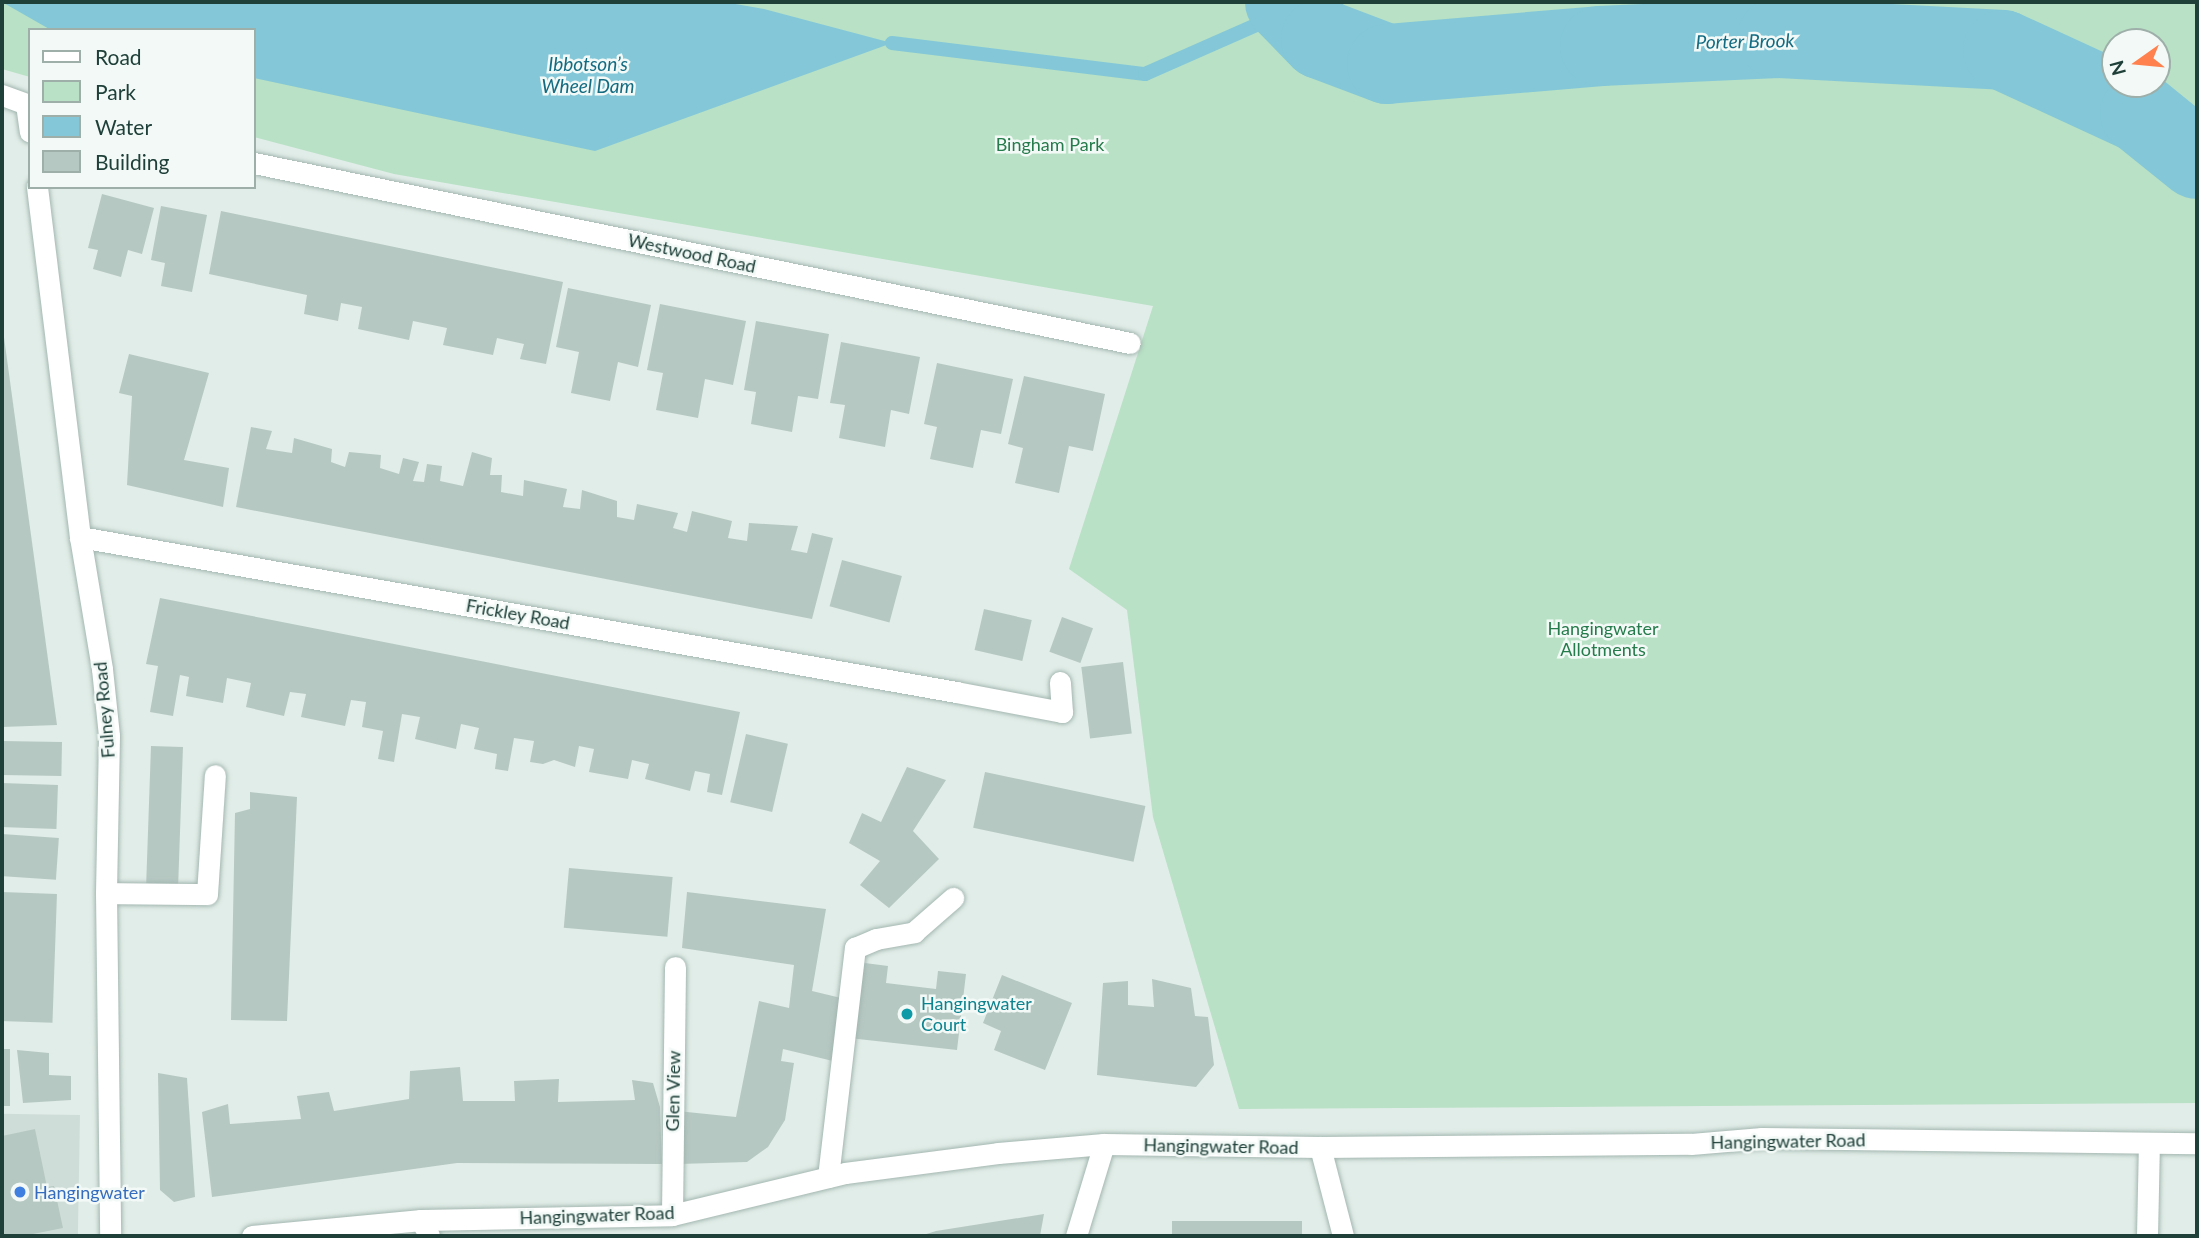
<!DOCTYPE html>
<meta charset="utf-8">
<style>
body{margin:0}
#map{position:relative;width:2199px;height:1238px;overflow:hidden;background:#e1ede8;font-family:Lato,sans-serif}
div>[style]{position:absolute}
.built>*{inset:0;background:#cfddd8;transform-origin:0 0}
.green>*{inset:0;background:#b8e1c5}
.water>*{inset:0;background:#83c7d8}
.stream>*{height:14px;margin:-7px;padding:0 7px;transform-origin:7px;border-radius:7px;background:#83c7d8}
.river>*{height:80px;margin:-40px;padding:0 40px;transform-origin:40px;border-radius:40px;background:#83c7d8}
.building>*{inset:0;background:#b6c8c2;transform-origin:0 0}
.roads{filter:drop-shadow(0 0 2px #a3b6b0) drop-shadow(0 0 2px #a3b6b0)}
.service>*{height:21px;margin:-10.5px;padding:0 10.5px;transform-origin:10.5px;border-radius:10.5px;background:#fff}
.pedestrian>*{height:21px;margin:-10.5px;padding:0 10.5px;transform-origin:10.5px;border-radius:10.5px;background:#fff}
.minor>*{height:21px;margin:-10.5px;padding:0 10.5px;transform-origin:10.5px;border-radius:10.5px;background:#fff}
.tertiary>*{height:21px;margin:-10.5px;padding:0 10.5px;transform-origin:10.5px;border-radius:10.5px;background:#fff}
.dots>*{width:19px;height:19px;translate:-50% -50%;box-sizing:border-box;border:4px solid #f2f9f6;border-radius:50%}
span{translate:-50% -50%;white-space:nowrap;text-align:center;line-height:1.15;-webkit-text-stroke:5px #f2f9f6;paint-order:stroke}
.park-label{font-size:18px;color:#257b4b}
.street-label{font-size:18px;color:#1f4039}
.culture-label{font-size:18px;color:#0d838f}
.left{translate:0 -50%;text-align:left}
.shop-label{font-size:18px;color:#366cbe}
.water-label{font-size:19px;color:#136b82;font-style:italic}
.frame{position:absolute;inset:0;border:4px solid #1f4039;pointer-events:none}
.legend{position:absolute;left:28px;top:28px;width:228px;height:161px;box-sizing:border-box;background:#f2f9f6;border:2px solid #9eafaa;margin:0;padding:9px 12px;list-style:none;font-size:21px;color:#1f4039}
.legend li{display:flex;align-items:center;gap:14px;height:35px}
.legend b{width:35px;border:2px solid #9eafaa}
.north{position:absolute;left:2101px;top:28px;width:70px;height:70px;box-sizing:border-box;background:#f2f9f6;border:2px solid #9eafaa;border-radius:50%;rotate:255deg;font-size:19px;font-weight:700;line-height:28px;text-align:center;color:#1f4039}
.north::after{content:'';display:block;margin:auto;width:24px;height:32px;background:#ff814e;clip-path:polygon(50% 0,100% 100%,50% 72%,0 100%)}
</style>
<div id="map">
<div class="built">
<div style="left:80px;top:1115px;width:121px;height:78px;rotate:91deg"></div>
</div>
<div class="green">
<div style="clip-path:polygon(evenodd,2px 2px,2197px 2px,2197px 1103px,1239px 1109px,1153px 817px,1127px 610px,1069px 569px,1153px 306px,394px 174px,254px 137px,254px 30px,30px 30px,30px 77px,2px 69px,2px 2px,2115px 42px,2157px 42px,2157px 84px,2115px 84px,2115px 42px)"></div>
</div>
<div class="water">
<div style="clip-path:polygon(2px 2px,724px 2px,764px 9px,892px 43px,595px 151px,254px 78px,254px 30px,51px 30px)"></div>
</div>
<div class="stream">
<div style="left:892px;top:43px;width:255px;rotate:7deg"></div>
<div style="left:1145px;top:74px;width:158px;rotate:-23.8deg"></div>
</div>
<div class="river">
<div style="left:1285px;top:2px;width:52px;rotate:45.8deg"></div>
<div style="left:1321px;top:39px;width:71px;rotate:20.7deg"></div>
<div style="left:1387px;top:64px;width:214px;rotate:-4.8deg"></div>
<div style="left:1600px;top:46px;width:177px;rotate:-2.6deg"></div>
<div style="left:1777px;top:38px;width:226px;rotate:3deg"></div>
<div style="left:2003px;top:50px;width:151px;rotate:24.7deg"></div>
<div style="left:2140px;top:113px;width:73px;rotate:38.9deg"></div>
</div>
<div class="building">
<div style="clip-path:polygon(102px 194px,154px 208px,142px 254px,128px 250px,121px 277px,93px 269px,98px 250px,88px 248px)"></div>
<div style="clip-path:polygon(161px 206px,207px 215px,192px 292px,161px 286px,165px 263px,151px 260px)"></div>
<div style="clip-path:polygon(221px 211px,563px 282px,546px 364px,520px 359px,524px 344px,497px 338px,493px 355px,443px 345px,447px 328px,413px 321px,409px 340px,358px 329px,362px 307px,341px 303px,338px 321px,304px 314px,307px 295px,209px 274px)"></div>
<div style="clip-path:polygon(568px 288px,651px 305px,638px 367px,618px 362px,610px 401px,571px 393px,579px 352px,556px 347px)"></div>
<div style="clip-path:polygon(660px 304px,746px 321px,733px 385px,705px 379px,698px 418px,656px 410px,663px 373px,647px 370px)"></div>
<div style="clip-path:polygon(756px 321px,829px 334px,818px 399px,798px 396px,792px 432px,751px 424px,756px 392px,744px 390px)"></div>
<div style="clip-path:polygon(2px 330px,3px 330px,57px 725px,2px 727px)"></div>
<div style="clip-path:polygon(841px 342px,920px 357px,909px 414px,891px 410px,885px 447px,839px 438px,845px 405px,830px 403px)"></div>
<div style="clip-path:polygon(129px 354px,209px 373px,184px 460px,229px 468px,223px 507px,127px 485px,132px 396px,119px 393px)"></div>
<div style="clip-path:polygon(937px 363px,1013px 379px,1001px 434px,981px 430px,973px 468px,930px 459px,937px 427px,924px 424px)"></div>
<div style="clip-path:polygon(1024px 376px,1105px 394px,1093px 451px,1069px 446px,1059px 493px,1015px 483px,1023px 448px,1008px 444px)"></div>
<div style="clip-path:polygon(251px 427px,272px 431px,266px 449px,292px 453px,294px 438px,332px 449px,331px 462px,345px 467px,349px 452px,381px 455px,380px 468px,399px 474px,403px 458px,419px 462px,413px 481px,424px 482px,427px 464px,442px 466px,440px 481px,463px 486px,472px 452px,492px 458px,490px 475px,502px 475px,501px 492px,523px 496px,524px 480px,567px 489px,563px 507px,580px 509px,582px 490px,617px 501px,617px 517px,634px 520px,637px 504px,678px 513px,673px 528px,687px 532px,692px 511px,732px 521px,728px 538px,747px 541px,749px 523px,798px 526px,791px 550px,807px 553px,812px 533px,833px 538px,812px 619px,236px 507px)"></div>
<div style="left:842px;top:560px;width:62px;height:48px;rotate:15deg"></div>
<div style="clip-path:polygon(160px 598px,740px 712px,722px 795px,707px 792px,710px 774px,695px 771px,690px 791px,645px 779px,649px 764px,632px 760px,628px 779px,589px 772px,594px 749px,579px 746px,575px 767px,554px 760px,543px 764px,530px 762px,534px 741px,514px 738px,508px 771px,495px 769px,497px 754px,474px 749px,479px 728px,461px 724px,456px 749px,415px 739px,420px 717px,402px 714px,394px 762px,378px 759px,383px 731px,362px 727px,366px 702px,351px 700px,345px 726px,301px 717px,306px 694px,290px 692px,284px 716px,246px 707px,251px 683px,227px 678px,223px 703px,186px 696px,189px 677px,180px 675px,173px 716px,150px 712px,158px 666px,146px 664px)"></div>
<div style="left:984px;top:609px;width:49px;height:42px;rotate:13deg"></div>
<div style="left:1062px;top:617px;width:33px;height:37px;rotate:20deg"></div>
<div style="left:1123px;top:662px;width:72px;height:42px;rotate:83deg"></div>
<div style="left:746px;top:734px;width:43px;height:70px;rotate:13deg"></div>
<div style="left:2px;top:741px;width:60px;height:34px;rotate:1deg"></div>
<div style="left:151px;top:746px;width:32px;height:142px;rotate:2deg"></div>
<div style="clip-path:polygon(907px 767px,946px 780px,913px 831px,939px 859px,889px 908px,860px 885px,880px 861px,849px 843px,862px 813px,881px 822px)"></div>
<div style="left:985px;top:772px;width:164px;height:57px;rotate:12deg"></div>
<div style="left:2px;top:783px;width:56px;height:44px;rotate:2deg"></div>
<div style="clip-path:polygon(250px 792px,297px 797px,287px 1021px,231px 1020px,235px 813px,250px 809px)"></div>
<div style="left:2px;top:834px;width:57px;height:42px;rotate:4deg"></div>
<div style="left:569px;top:868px;width:104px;height:60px;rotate:5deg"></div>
<div style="left:2px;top:892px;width:55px;height:129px;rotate:2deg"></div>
<div style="clip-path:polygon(687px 892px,826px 909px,812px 991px,841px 998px,837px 1062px,783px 1049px,781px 1061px,794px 1063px,785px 1120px,768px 1147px,747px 1162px,679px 1164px,677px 1111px,736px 1117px,759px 1001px,789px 1008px,794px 965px,682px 948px)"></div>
<div style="clip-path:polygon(857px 962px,888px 966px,886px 983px,936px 989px,938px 971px,966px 974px,957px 1050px,849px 1038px)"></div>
<div style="clip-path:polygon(1002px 975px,1072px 1003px,1045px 1070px,994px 1050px,1001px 1031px,983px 1023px)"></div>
<div style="clip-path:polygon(1152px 979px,1191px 988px,1195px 1016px,1208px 1017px,1214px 1065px,1196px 1087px,1097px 1075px,1103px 983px,1128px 981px,1128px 1005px,1154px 1007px)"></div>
<div style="left:2px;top:1049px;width:8px;height:57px"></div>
<div style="clip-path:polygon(17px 1050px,49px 1053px,49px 1075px,71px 1076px,71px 1100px,23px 1103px)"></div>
<div style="clip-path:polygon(460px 1067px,463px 1101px,515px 1101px,514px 1081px,559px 1079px,558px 1102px,635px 1100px,632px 1080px,653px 1083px,660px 1107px,662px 1164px,457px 1163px,212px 1197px,202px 1112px,228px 1104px,230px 1124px,301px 1119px,297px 1096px,329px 1092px,334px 1111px,409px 1099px,410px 1071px)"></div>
<div style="clip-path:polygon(158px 1073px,187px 1078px,195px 1197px,174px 1202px,160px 1190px)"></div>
<div style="clip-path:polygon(35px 1129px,47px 1187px,54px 1186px,63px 1228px,23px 1236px,3px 1236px,2px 1136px)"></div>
<div style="clip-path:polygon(1044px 1214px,1040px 1236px,920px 1236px,936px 1231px)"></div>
<div style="left:1302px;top:1221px;width:15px;height:130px;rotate:90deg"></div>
</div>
<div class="roads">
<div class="service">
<div style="left:956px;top:692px;width:108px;rotate:10.7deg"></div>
<div style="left:1062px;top:712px;width:30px;rotate:-94deg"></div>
<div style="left:106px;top:893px;width:101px;rotate:0.6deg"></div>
<div style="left:207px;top:894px;width:119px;rotate:-86.2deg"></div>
<div style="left:828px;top:1177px;width:231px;rotate:-83.3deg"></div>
<div style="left:855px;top:948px;width:23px;rotate:-23deg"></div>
<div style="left:876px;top:939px;width:39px;rotate:-10deg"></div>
<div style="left:914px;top:932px;width:52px;rotate:-41.1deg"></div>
<div style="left:2147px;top:1236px;width:93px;rotate:-88.8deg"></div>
</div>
<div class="pedestrian">
<div style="left:672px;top:1215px;width:248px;rotate:-89.3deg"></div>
</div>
<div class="minor">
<div style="left:2px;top:95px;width:30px;rotate:20deg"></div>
<div style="left:26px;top:104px;width:28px;rotate:82deg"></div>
<div style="left:254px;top:163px;width:894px;rotate:11.61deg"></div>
<div style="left:37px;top:187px;width:353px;rotate:83deg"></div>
<div style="left:80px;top:537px;width:134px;rotate:80.5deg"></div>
<div style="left:102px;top:669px;width:67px;rotate:84deg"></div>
<div style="left:109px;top:736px;width:157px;rotate:91.1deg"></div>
<div style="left:106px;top:893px;width:343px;rotate:89.3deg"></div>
<div style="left:80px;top:537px;width:890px;rotate:10.03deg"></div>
<div style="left:1320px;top:1147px;width:92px;rotate:75.5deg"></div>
<div style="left:421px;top:1220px;width:18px;rotate:63deg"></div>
<div style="left:1076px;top:1236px;width:96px;rotate:-73.1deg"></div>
</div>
<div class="tertiary">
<div style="left:252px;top:1236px;width:170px;rotate:-5.4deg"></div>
<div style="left:421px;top:1220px;width:251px;rotate:-1.1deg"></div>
<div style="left:672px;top:1215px;width:178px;rotate:-13.6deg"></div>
<div style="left:845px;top:1173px;width:154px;rotate:-7.4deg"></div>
<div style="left:998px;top:1153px;width:106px;rotate:-4.9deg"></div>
<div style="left:1104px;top:1144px;width:216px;rotate:0.8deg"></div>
<div style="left:1320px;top:1147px;width:371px;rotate:-0.5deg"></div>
<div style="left:1691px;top:1144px;width:71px;rotate:-4.8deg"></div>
<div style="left:1762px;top:1138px;width:435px;rotate:0.7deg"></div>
</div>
</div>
<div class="dots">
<div style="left:907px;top:1014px;background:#0f9aa8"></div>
<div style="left:20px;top:1192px;background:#3f7fe0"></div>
</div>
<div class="park-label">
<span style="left:1050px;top:144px">Bingham Park</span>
<span style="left:1603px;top:639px">Hangingwater<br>Allotments</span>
</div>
<div class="street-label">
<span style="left:692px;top:253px;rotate:12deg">Westwood Road</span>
<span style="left:518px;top:614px;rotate:10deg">Frickley Road</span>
<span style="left:104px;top:710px;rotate:-95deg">Fulney Road</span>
<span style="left:673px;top:1091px;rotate:-89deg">Glen View</span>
<span style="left:1788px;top:1141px;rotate:-1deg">Hangingwater Road</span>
<span style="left:1221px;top:1146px;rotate:1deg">Hangingwater Road</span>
<span style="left:597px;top:1215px;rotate:-2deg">Hangingwater Road</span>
</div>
<div class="culture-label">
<span class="left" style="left:921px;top:1014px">Hangingwater<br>Court</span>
</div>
<div class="shop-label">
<span class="left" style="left:34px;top:1192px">Hangingwater</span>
</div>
<div class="water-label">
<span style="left:1745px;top:41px;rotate:-1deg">Porter Brook</span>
<span style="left:588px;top:75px">Ibbotson’s<br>Wheel Dam</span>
</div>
<div class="frame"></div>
<ul class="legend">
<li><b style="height:9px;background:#fff"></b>Road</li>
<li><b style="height:19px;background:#b8e1c5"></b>Park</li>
<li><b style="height:19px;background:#83c7d8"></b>Water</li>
<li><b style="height:19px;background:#b6c8c2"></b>Building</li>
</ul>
<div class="north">N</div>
</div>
